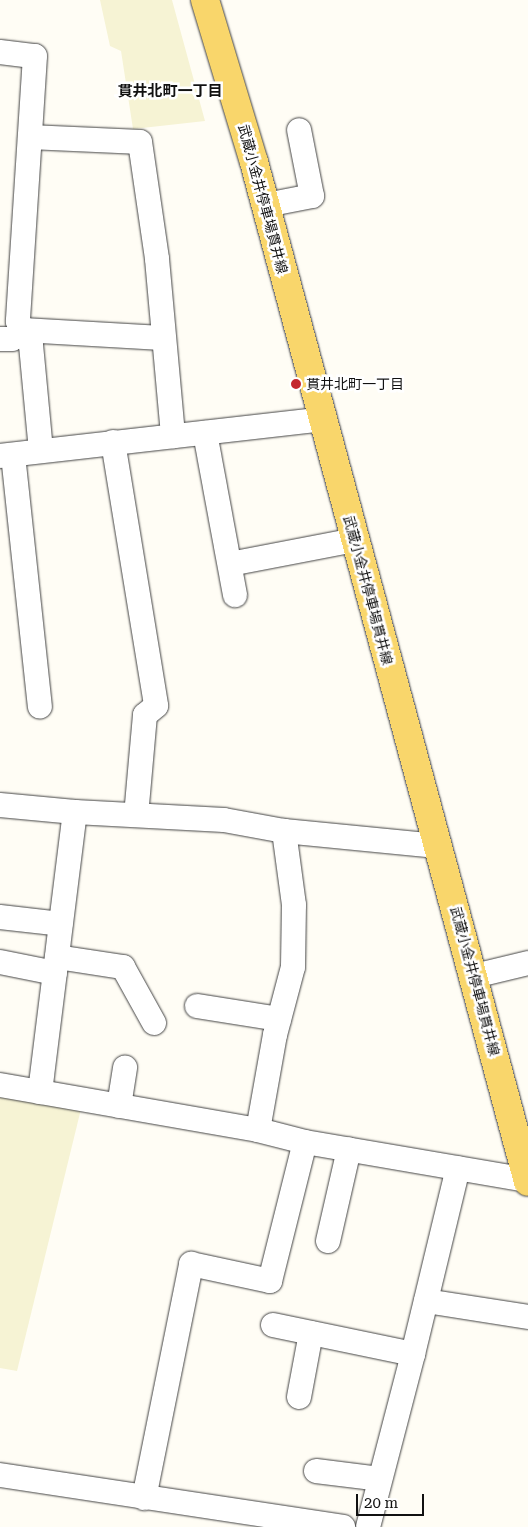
<!DOCTYPE html>
<meta charset="utf-8">
<style>
body{margin:0}
#map{position:relative;width:528px;height:1527px;overflow:hidden;background:#fffdf5;font-family:"Roboto Serif","Noto Sans JP",serif}
div>[style]{position:absolute}
.farmland>*{inset:0;background:#f6f3d4}
.roads{filter:drop-shadow(0 0 1px #444) drop-shadow(0 0 1px #444)}
.minor>*{height:24px;margin:-12px;padding:0 12px;transform-origin:12px;border-radius:12px;background:#fff}
.major>*{height:28px;margin:-14px;padding:0 14px;transform-origin:14px;border-radius:14px;background:#f9d66b}
.dots>*{width:14px;height:14px;translate:-50% -50%;box-sizing:border-box;border:2px solid #fff;border-radius:50%}
span{translate:-50% -50%;white-space:nowrap;text-align:center;line-height:1.15;-webkit-text-stroke:5px #fff;paint-order:stroke}
.street-label{font-size:14px;color:#111}
.poi-label{font-size:14px;color:#111}
.left{translate:0 -50%;text-align:left}
.neighbourhood-label{font-size:15px;color:#111;font-weight:700}
.scale{position:absolute;left:356px;top:1494px;width:68px;height:22px;box-sizing:border-box;border:2px solid #111;border-top:0;padding-left:6px;font-size:15px;line-height:18px;white-space:nowrap;color:#111;-webkit-text-stroke:4px #fff;paint-order:stroke}
</style>
<div id="map">
<div class="farmland">
<div style="clip-path:polygon(100px 0,172px 0,205px 121px,133px 129px,121px 51px,110px 46px)"></div>
<div style="clip-path:polygon(0 1097px,81px 1109px,17px 1371px,0 1368px)"></div>
</div>
<div class="roads">
<div class="minor">
<div style="left:0;top:52px;width:35px;rotate:7deg"></div>
<div style="left:35px;top:56px;width:266px;rotate:93.7deg"></div>
<div style="left:18px;top:321px;width:10px;rotate:61deg"></div>
<div style="left:23px;top:330px;width:139px;rotate:3.3deg"></div>
<div style="left:30px;top:137px;width:110px;rotate:2.6deg"></div>
<div style="left:140px;top:142px;width:118px;rotate:81.7deg"></div>
<div style="left:157px;top:259px;width:178px;rotate:84.8deg"></div>
<div style="left:266px;top:205px;width:47px;rotate:-11.1deg"></div>
<div style="left:312px;top:196px;width:67px;rotate:-101.1deg"></div>
<div style="left:0;top:339px;width:12px"></div>
<div style="left:12px;top:339px;width:14px;rotate:-39deg"></div>
<div style="left:23px;top:330px;width:17px;rotate:62deg"></div>
<div style="left:31px;top:345px;width:106px;rotate:84.6deg"></div>
<div style="left:205px;top:433px;width:165px;rotate:79.5deg"></div>
<div style="left:113px;top:442px;width:267px;rotate:80.7deg"></div>
<div style="left:156px;top:706px;width:14px;rotate:141deg"></div>
<div style="left:145px;top:715px;width:100px;rotate:95.1deg"></div>
<div style="left:13px;top:455px;width:253px;rotate:83.9deg"></div>
<div style="left:0;top:456px;width:325px;rotate:-6.5deg"></div>
<div style="left:230px;top:564px;width:127px;rotate:-10.9deg"></div>
<div style="left:0;top:805px;width:75px;rotate:5.3deg"></div>
<div style="left:75px;top:812px;width:149px;rotate:3.1deg"></div>
<div style="left:224px;top:820px;width:61px;rotate:10.4deg"></div>
<div style="left:284px;top:831px;width:154px;rotate:5.6deg"></div>
<div style="left:0;top:917px;width:61px;rotate:6.5deg"></div>
<div style="left:57px;top:957px;width:67px;rotate:8.6deg"></div>
<div style="left:123px;top:967px;width:64px;rotate:61deg"></div>
<div style="left:0;top:962px;width:56px;rotate:11.3deg"></div>
<div style="left:474px;top:976px;width:56px;rotate:-13.5deg"></div>
<div style="left:197px;top:1006px;width:83px;rotate:9deg"></div>
<div style="left:0;top:1085px;width:262px;rotate:9.9deg"></div>
<div style="left:258px;top:1130px;width:49px;rotate:14.3deg"></div>
<div style="left:305px;top:1142px;width:226px;rotate:9.7deg"></div>
<div style="left:40px;top:1092px;width:282px;rotate:-82.9deg"></div>
<div style="left:119px;top:1106px;width:39px;rotate:-81deg"></div>
<div style="left:258px;top:1130px;width:97px;rotate:-79.9deg"></div>
<div style="left:275px;top:1035px;width:70px;rotate:-75.2deg"></div>
<div style="left:293px;top:967px;width:62px;rotate:-89.1deg"></div>
<div style="left:294px;top:905px;width:75px;rotate:-97.7deg"></div>
<div style="left:328px;top:1241px;width:94px;rotate:-77.1deg"></div>
<div style="left:426px;top:1301px;width:103px;rotate:8.9deg"></div>
<div style="left:273px;top:1325px;width:143px;rotate:11.7deg"></div>
<div style="left:299px;top:1397px;width:65px;rotate:-79.4deg"></div>
<div style="left:316px;top:1471px;width:64px;rotate:7.1deg"></div>
<div style="left:0;top:1475px;width:347px;rotate:8.6deg"></div>
<div style="left:144px;top:1498px;width:239px;rotate:-78.6deg"></div>
<div style="left:191px;top:1264px;width:81px;rotate:12.1deg"></div>
<div style="left:270px;top:1281px;width:143px;rotate:-75.9deg"></div>
<div style="left:368px;top:1527px;width:179px;rotate:-75.4deg"></div>
<div style="left:413px;top:1354px;width:191px;rotate:-76.4deg"></div>
</div>
<div class="major">
<div style="left:205px;top:0;width:169px;rotate:73.2deg"></div>
<div style="left:254px;top:162px;width:1056px;rotate:74.96deg"></div>
</div>
</div>
<div class="dots">
<div style="left:296px;top:384px;background:#c4262e"></div>
</div>
<div class="street-label">
<span style="left:263px;top:199px;rotate:75deg">武蔵小金井停車場貫井線</span>
<span style="left:368px;top:590px;rotate:75deg">武蔵小金井停車場貫井線</span>
<span style="left:475px;top:981px;rotate:75deg">武蔵小金井停車場貫井線</span>
</div>
<div class="poi-label">
<span class="left" style="left:306px;top:384px">貫井北町一丁目</span>
</div>
<div class="neighbourhood-label">
<span style="left:170px;top:92px">貫井北町一丁目</span>
</div>
<div class="scale">20 m</div>
</div>
